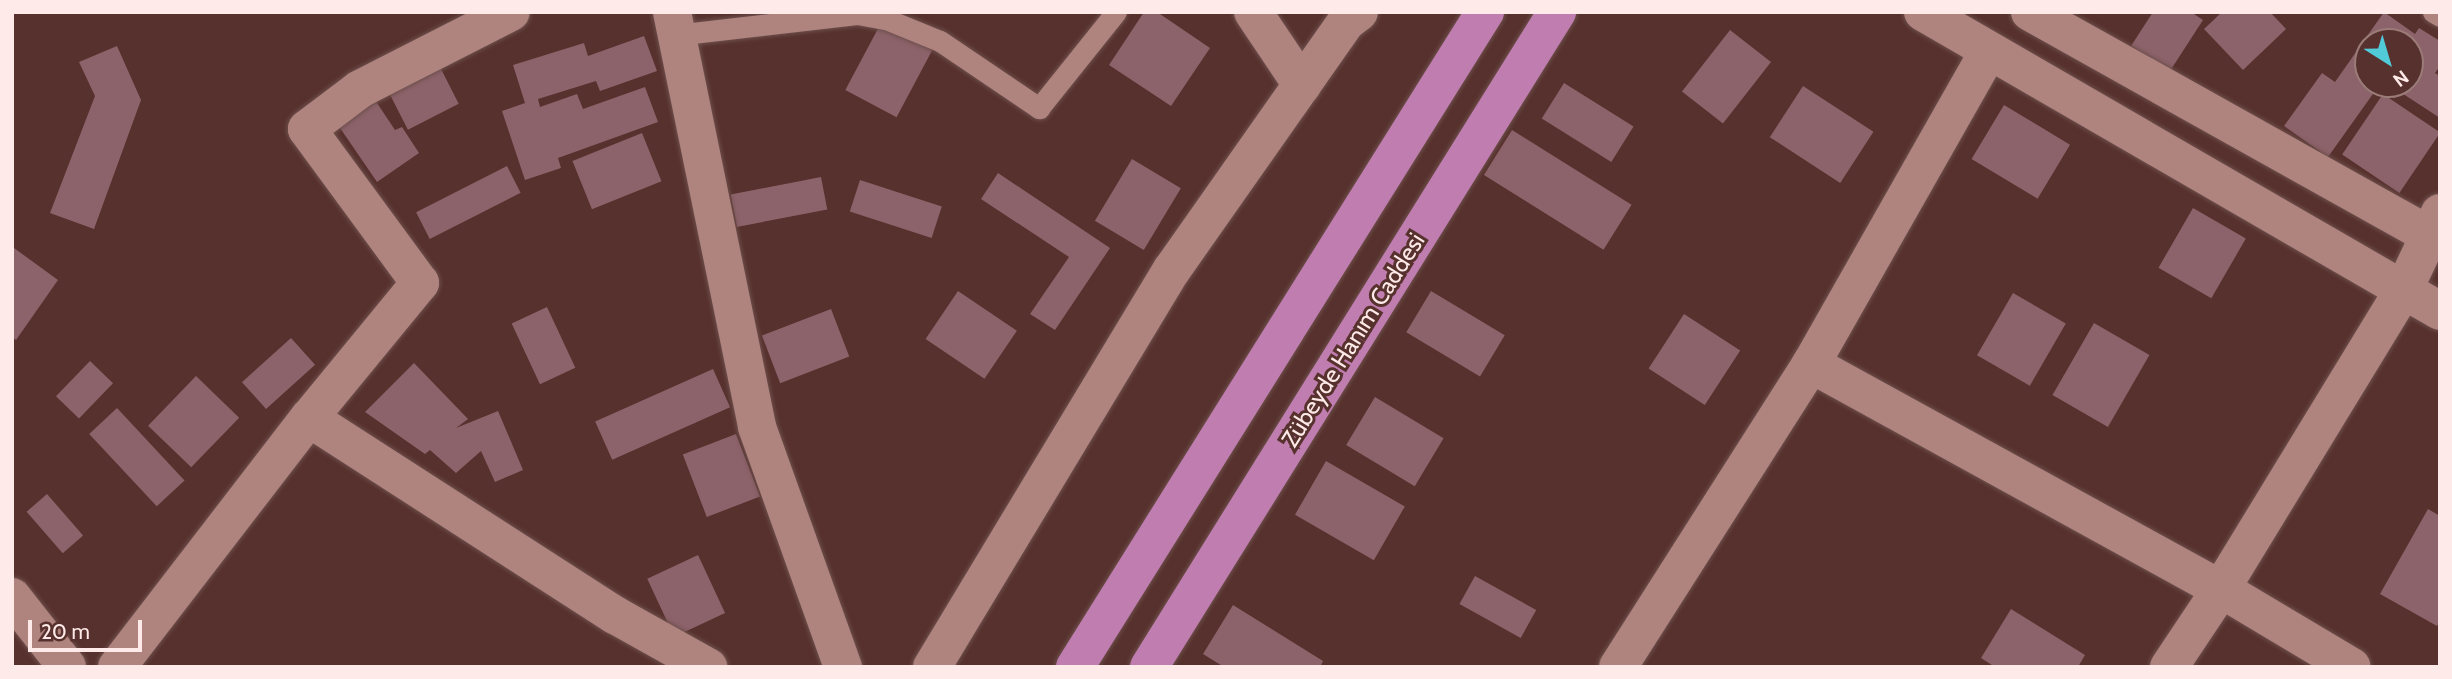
<!DOCTYPE html>
<meta charset="utf-8">
<style>
body{margin:0}
#map{position:relative;width:2452px;height:679px;overflow:hidden;background:#57312d;font-family:Cabin,sans-serif}
div>[style]{position:absolute}
.building>*{inset:0;background:#8d636b;transform-origin:0 0}
.roads{filter:drop-shadow(0 0 2px #6d4f4c) drop-shadow(0 0 2px #6d4f4c)}
.lane>*{height:21px;margin:-10.5px;padding:0 10.5px;transform-origin:10.5px;border-radius:10.5px;background:#af837e}
.street>*{height:38px;margin:-19px;padding:0 19px;transform-origin:19px;border-radius:19px;background:#af837e}
.primary>*{height:38px;margin:-19px;padding:0 19px;transform-origin:19px;border-radius:19px;background:#c07daf}
span{translate:-50% -50%;white-space:nowrap;text-align:center;line-height:1.15;-webkit-text-stroke:6px #57312d;paint-order:stroke}
.street-label{font-size:24px;color:#feeae8}
.frame{position:absolute;inset:0;border:14px solid #feeae8;pointer-events:none}
.north{position:absolute;left:2354px;top:28px;width:70px;height:70px;box-sizing:border-box;background:#57312d;border:2px solid #9a7b78;border-radius:50%;rotate:143deg;font-size:19px;font-weight:700;line-height:28px;text-align:center;color:#feeae8}
.north::after{content:'';display:block;margin:auto;width:24px;height:32px;background:#52cbd9;clip-path:polygon(50% 0,100% 100%,50% 72%,0 100%)}
.scale{position:absolute;left:28px;top:620px;width:114px;height:32px;box-sizing:border-box;border:4px solid #feeae8;border-top:0;padding-left:9px;font-size:21px;line-height:24px;white-space:nowrap;color:#feeae8;-webkit-text-stroke:5px #57312d;paint-order:stroke}
</style>
<div id="map">
<div class="building">
<div style="clip-path:polygon(1144px 12px,1157px 12px,1210px 48px,1171px 106px,1109px 65px)"></div>
<div style="clip-path:polygon(2153px 12px,2191px 12px,2203px 20px,2170px 71px,2131px 46px)"></div>
<div style="clip-path:polygon(2222px 12px,2270px 12px,2286px 29px,2243px 70px,2204px 29px)"></div>
<div style="clip-path:polygon(2384px 12px,2415px 34px,2419px 28px,2440px 41px,2440px 66px,2435px 73px,2440px 76px,2440px 118px,2388px 84px,2410px 84px,2410px 42px,2368px 42px,2368px 84px,2380px 84px,2328px 157px,2284px 126px,2322px 73px,2335px 82px)"></div>
<div style="left:881px;top:23px;width:58px;height:76px;rotate:28deg"></div>
<div style="left:1730px;top:30px;width:52px;height:78px;rotate:38deg"></div>
<div style="clip-path:polygon(644px 36px,657px 71px,600px 91px,596px 81px,538px 99px,540px 107px,577px 94px,583px 109px,645px 87px,658px 122px,558px 158px,561px 168px,525px 180px,502px 111px,525px 103px,513px 65px,584px 43px,588px 56px)"></div>
<div style="clip-path:polygon(117px 46px,141px 100px,94px 229px,50px 213px,95px 96px,79px 62px)"></div>
<div style="left:441px;top:69px;width:39px;height:57px;rotate:63deg"></div>
<div style="left:1564px;top:83px;width:82px;height:42px;rotate:32deg"></div>
<div style="left:1803px;top:86px;width:84px;height:61px;rotate:33deg"></div>
<div style="left:2383px;top:94px;width:69px;height:73px;rotate:34deg"></div>
<div style="clip-path:polygon(375px 100px,395px 130px,402px 127px,419px 153px,377px 182px,338px 125px)"></div>
<div style="left:2004px;top:105px;width:77px;height:63px;rotate:31deg"></div>
<div style="left:1512px;top:130px;width:141px;height:53px;rotate:32deg"></div>
<div style="left:642px;top:133px;width:52px;height:75px;rotate:68deg"></div>
<div style="left:1132px;top:159px;width:57px;height:72px;rotate:31deg"></div>
<div style="left:507px;top:166px;width:30px;height:102px;rotate:63deg"></div>
<div style="clip-path:polygon(998px 173px,1110px 248px,1055px 330px,1030px 314px,1069px 257px,981px 199px)"></div>
<div style="left:821px;top:177px;width:33px;height:92px;rotate:79deg"></div>
<div style="left:860px;top:180px;width:86px;height:33px;rotate:18deg"></div>
<div style="left:2193px;top:208px;width:61px;height:69px;rotate:30deg"></div>
<div style="clip-path:polygon(14px 248px,58px 280px,16px 340px,12px 337px)"></div>
<div style="left:958px;top:291px;width:71px;height:58px;rotate:34deg"></div>
<div style="left:1431px;top:291px;width:86px;height:48px;rotate:31deg"></div>
<div style="left:2013px;top:293px;width:61px;height:72px;rotate:30deg"></div>
<div style="left:547px;top:307px;width:67px;height:39px;rotate:65deg"></div>
<div style="left:831px;top:309px;width:51px;height:74px;rotate:69deg"></div>
<div style="left:1684px;top:314px;width:67px;height:65px;rotate:33deg"></div>
<div style="left:2094px;top:323px;width:64px;height:83px;rotate:30deg"></div>
<div style="left:291px;top:338px;width:36px;height:66px;rotate:48deg"></div>
<div style="left:90px;top:361px;width:32px;height:49px;rotate:44deg"></div>
<div style="clip-path:polygon(414px 363px,468px 419px,456px 428px,498px 411px,523px 470px,495px 482px,481px 451px,456px 473px,430px 450px,425px 454px,365px 412px)"></div>
<div style="left:713px;top:369px;width:42px;height:129px;rotate:66deg"></div>
<div style="left:196px;top:376px;width:60px;height:69px;rotate:44deg"></div>
<div style="left:1375px;top:397px;width:80px;height:56px;rotate:31deg"></div>
<div style="left:117px;top:408px;width:99px;height:38px;rotate:47deg"></div>
<div style="left:736px;top:434px;width:67px;height:57px;rotate:69deg"></div>
<div style="left:1326px;top:461px;width:91px;height:62px;rotate:30deg"></div>
<div style="left:47px;top:494px;width:55px;height:27px;rotate:49deg"></div>
<div style="clip-path:polygon(2428px 509px,2440px 516px,2440px 621px,2437px 626px,2380px 594px)"></div>
<div style="left:698px;top:555px;width:64px;height:56px;rotate:65deg"></div>
<div style="left:1475px;top:576px;width:70px;height:32px;rotate:29deg"></div>
<div style="clip-path:polygon(1233px 605px,1323px 661px,1320px 667px,1224px 667px,1203px 654px)"></div>
<div style="clip-path:polygon(2011px 609px,2085px 655px,2078px 667px,1995px 667px,1981px 658px)"></div>
</div>
<div class="roads">
<div class="lane">
<div style="left:2433px;top:12px;width:8px;rotate:30deg"></div>
<div style="left:675px;top:35px;width:183px;rotate:-6.6deg"></div>
<div style="left:857px;top:14px;width:29px;rotate:10deg"></div>
<div style="left:886px;top:19px;width:58px;rotate:22.2deg"></div>
<div style="left:940px;top:41px;width:120px;rotate:34.1deg"></div>
<div style="left:1039px;top:108px;width:123px;rotate:-51.3deg"></div>
</div>
<div class="street">
<div style="left:672px;top:12px;width:424px;rotate:78.4deg"></div>
<div style="left:757px;top:427px;width:255px;rotate:70.3deg"></div>
<div style="left:1253px;top:12px;width:88px;rotate:56.1deg"></div>
<div style="left:1923px;top:12px;width:597px;rotate:30.04deg"></div>
<div style="left:2030px;top:12px;width:470px;rotate:29.2deg"></div>
<div style="left:1811px;top:364px;width:468px;rotate:28.8deg"></div>
<div style="left:2221px;top:589px;width:152px;rotate:30.8deg"></div>
<div style="left:309px;top:418px;width:364px;rotate:32.8deg"></div>
<div style="left:615px;top:615px;width:107px;rotate:29.2deg"></div>
<div style="left:12px;top:597px;width:89px;rotate:51.8deg"></div>
<div style="left:117px;top:667px;width:314px;rotate:-52.4deg"></div>
<div style="left:309px;top:418px;width:175px;rotate:-50.6deg"></div>
<div style="left:420px;top:283px;width:191px;rotate:-126.3deg"></div>
<div style="left:307px;top:129px;width:66px;rotate:-37deg"></div>
<div style="left:360px;top:89px;width:169px;rotate:-27deg"></div>
<div style="left:932px;top:667px;width:463px;rotate:-58.9deg"></div>
<div style="left:1171px;top:271px;width:306px;rotate:-54.9deg"></div>
<div style="left:1347px;top:21px;width:15px;rotate:-37deg"></div>
<div style="left:1618px;top:667px;width:359px;rotate:-57.5deg"></div>
<div style="left:1811px;top:364px;width:360px;rotate:-60.4deg"></div>
<div style="left:2169px;top:667px;width:94px;rotate:-56.3deg"></div>
<div style="left:2221px;top:589px;width:351px;rotate:-58.6deg"></div>
<div style="left:2404px;top:289px;width:84px;rotate:-64.7deg"></div>
</div>
<div class="primary">
<div style="left:1075px;top:667px;width:773px;rotate:-57.96deg"></div>
<div style="left:1149px;top:667px;width:772px;rotate:-58.08deg"></div>
</div>
</div>
<div class="street-label">
<span style="left:1353px;top:340px;rotate:-58deg">Zübeyde Hanım Caddesi</span>
</div>
<div class="frame"></div>
<div class="north">N</div>
<div class="scale">20 m</div>
</div>
